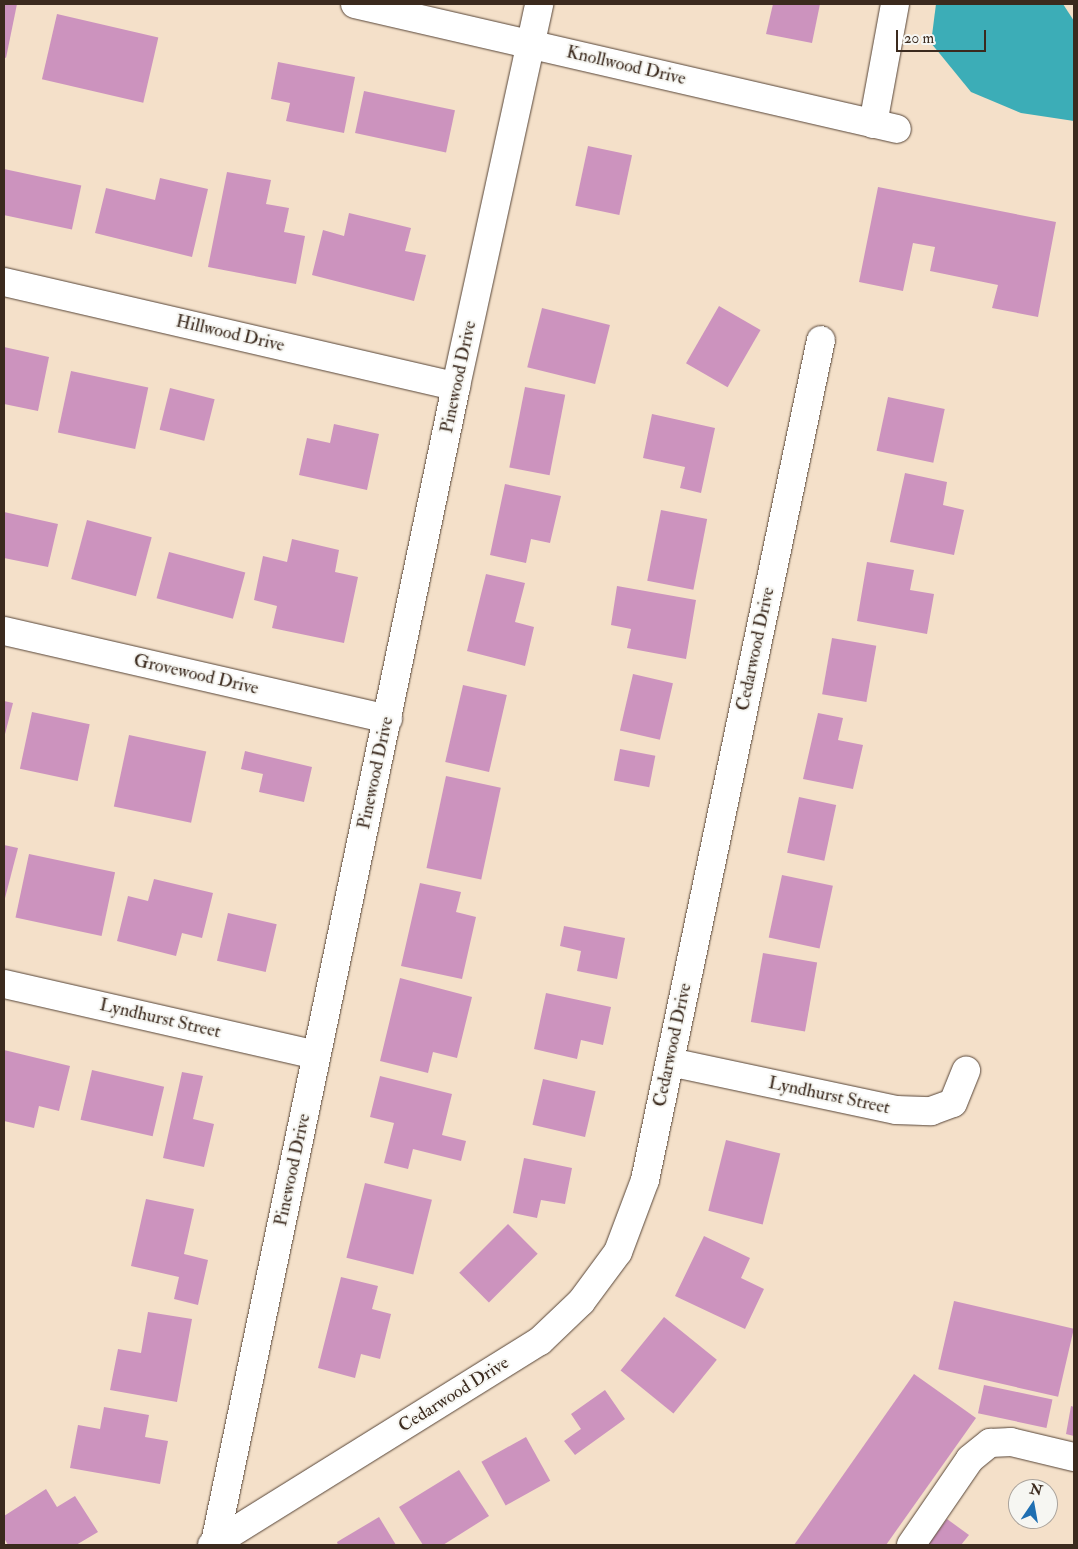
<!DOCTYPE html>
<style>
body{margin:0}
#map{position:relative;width:1078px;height:1549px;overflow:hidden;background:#f4e0c9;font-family:"IM FELL Double Pica",serif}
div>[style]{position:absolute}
.water>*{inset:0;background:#3cadb7}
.building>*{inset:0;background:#cc93be;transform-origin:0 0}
.roads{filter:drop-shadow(0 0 1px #574538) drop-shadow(0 0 1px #574538)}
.minor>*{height:28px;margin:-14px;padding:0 14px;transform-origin:14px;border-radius:14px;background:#fff}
span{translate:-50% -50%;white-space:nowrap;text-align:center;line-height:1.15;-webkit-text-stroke:4px #f6f6f2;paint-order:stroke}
.street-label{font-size:18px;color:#3b2a1e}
.frame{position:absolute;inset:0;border:5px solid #3b2a1e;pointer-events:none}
.north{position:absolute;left:1008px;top:1479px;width:50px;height:50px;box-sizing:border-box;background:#f6f6f2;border:1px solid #aba49d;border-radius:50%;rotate:12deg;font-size:14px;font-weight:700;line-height:20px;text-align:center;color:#3b2a1e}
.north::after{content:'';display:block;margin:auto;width:18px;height:22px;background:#1f6fb2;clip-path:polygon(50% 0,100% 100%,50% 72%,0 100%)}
.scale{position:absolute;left:896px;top:30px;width:90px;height:22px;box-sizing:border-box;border:2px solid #3b2a1e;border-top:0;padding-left:6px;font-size:15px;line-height:18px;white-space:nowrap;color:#3b2a1e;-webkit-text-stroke:4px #f6f6f2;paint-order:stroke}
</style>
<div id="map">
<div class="water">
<div style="clip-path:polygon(936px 4px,1063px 4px,1074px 21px,1074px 121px,1021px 113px,971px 92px,931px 43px)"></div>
</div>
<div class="building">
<div style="clip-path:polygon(4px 4px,17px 4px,6px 58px,4px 57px)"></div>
<div style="clip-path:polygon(773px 4px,820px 4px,812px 43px,766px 34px)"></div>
<div style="left:57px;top:14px;width:104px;height:67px;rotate:13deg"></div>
<div style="clip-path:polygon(278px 62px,355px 77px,344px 133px,286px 121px,290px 103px,271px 99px)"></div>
<div style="left:364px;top:91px;width:93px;height:43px;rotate:12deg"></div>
<div style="left:588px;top:146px;width:45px;height:61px;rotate:12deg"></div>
<div style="left:4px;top:169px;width:79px;height:45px;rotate:12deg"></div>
<div style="clip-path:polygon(227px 172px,271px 180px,266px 204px,289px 208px,284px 232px,305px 236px,296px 284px,208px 267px)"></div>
<div style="clip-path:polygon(160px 178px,208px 189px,192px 257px,95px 233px,106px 188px,155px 200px)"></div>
<div style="clip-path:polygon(878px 187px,1056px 222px,1038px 317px,992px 308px,998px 285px,930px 271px,935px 247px,913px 243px,903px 291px,859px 282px)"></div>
<div style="clip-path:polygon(349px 213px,411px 228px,405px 251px,426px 255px,414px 301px,312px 275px,323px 230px,344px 236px)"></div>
<div style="left:719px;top:306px;width:48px;height:66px;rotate:30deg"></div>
<div style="left:542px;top:308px;width:70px;height:61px;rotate:14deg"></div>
<div style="clip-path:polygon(4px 347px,49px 357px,38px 411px,4px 404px)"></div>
<div style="left:71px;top:371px;width:79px;height:63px;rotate:12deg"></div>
<div style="left:525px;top:387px;width:41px;height:82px;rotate:11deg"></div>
<div style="left:170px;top:388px;width:46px;height:43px;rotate:14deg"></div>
<div style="left:888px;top:397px;width:58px;height:55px;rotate:12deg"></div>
<div style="clip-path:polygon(652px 414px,715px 428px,701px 493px,680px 488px,685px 467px,643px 458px)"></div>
<div style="clip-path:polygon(334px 424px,379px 434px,367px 490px,299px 475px,307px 438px,330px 443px)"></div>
<div style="clip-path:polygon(905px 473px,947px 482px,943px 505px,964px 510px,954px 555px,890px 542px)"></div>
<div style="clip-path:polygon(505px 484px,561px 496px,550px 543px,531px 539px,526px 563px,490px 555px)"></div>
<div style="left:661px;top:510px;width:47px;height:72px;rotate:11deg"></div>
<div style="clip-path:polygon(4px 512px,58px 524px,48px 567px,4px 558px)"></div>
<div style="left:87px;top:520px;width:67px;height:61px;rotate:15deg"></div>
<div style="clip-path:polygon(292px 539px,339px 550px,335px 572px,358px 577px,344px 643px,272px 628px,277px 606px,254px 600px,263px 556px,287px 562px)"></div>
<div style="left:169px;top:552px;width:79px;height:48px;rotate:15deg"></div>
<div style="clip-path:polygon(867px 562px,914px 570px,910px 590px,934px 594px,927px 634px,857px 621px)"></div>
<div style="clip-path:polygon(486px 574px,525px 583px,515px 622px,534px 627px,525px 666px,467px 651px)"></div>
<div style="clip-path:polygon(617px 586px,696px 600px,686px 659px,627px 648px,631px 629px,611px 625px)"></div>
<div style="left:832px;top:638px;width:45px;height:57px;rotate:10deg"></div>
<div style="left:633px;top:674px;width:41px;height:58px;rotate:13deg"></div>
<div style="left:463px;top:685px;width:45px;height:79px;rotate:13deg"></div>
<div style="clip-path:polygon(4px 701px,13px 703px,4px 738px)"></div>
<div style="left:32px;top:712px;width:59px;height:58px;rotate:12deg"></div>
<div style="clip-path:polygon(818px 713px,843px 718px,838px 740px,863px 745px,853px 789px,803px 779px)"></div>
<div style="left:129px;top:735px;width:79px;height:73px;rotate:12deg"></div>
<div style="left:620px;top:749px;width:36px;height:32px;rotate:11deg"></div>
<div style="clip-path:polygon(245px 751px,312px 767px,304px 802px,259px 792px,263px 774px,241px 769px)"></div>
<div style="left:446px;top:776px;width:56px;height:94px;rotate:12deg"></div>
<div style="left:799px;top:797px;width:38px;height:57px;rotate:12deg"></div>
<div style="clip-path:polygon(4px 845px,18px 848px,4px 902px)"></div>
<div style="left:29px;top:854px;width:88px;height:65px;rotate:12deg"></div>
<div style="left:782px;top:875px;width:52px;height:64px;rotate:12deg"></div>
<div style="clip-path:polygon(154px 879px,213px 893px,202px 938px,182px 933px,176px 956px,117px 941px,128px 896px,148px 901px)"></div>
<div style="clip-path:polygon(420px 883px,461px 892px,456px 912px,476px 917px,462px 979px,401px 966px)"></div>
<div style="left:228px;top:913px;width:50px;height:49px;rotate:13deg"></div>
<div style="clip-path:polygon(564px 926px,625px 938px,617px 979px,577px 971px,581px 951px,560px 946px)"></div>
<div style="left:763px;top:953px;width:55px;height:70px;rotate:10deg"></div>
<div style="clip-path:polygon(400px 978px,472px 997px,457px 1058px,433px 1052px,428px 1073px,380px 1061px)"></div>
<div style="clip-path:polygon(546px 993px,611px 1007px,603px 1045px,581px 1040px,577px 1059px,534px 1049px)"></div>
<div style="clip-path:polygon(4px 1050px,70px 1066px,59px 1111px,39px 1106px,34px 1128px,4px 1121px)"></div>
<div style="left:92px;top:1070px;width:74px;height:51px;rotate:13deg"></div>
<div style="clip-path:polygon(182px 1072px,203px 1076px,193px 1119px,214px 1124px,204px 1167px,163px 1158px)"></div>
<div style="clip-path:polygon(380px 1076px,452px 1094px,442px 1135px,466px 1141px,461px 1161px,413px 1149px,408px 1169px,384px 1163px,394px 1123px,370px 1117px)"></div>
<div style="left:543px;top:1079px;width:54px;height:47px;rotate:13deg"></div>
<div style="left:726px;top:1140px;width:56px;height:73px;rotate:14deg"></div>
<div style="clip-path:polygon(524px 1158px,572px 1168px,565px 1204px,541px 1200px,537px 1218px,513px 1213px)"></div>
<div style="left:365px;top:1183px;width:69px;height:77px;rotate:14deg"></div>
<div style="clip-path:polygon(146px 1199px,194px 1209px,184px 1254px,208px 1260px,198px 1305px,174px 1299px,179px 1277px,131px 1266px)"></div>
<div style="left:508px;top:1224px;width:42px;height:69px;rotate:45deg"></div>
<div style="clip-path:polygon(704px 1236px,750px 1258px,741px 1278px,764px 1289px,745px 1329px,675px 1296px)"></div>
<div style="clip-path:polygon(341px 1277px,378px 1286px,372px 1309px,391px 1314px,380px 1359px,361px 1354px,355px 1378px,318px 1368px)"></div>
<div style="left:954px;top:1301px;width:123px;height:70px;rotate:13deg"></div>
<div style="clip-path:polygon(148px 1312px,192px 1319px,177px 1402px,110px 1390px,118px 1349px,141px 1353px)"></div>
<div style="left:664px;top:1317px;width:68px;height:69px;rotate:39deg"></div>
<div style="clip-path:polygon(914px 1374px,976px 1418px,886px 1545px,794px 1545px)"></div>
<div style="left:984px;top:1385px;width:70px;height:29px;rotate:12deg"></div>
<div style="clip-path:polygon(605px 1390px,625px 1419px,575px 1455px,564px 1441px,581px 1429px,571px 1414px)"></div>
<div style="clip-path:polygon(1071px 1406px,1074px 1407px,1074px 1436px,1066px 1434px)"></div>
<div style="clip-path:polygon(104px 1407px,149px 1415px,145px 1437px,168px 1441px,160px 1484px,70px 1468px,78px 1425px,100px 1429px)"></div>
<div style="left:526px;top:1437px;width:50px;height:51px;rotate:61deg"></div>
<div style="clip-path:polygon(459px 1470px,489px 1516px,443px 1545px,423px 1545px,399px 1507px)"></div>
<div style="clip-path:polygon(46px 1489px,57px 1507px,75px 1496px,98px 1532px,76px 1545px,8px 1545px,4px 1538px,4px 1516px)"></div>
<div style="clip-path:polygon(379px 1517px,396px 1545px,338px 1545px,337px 1542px)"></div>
<div style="clip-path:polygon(947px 1519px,969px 1535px,961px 1545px,928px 1545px)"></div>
</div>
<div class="roads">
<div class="minor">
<div style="left:355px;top:4px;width:556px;rotate:12.99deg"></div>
<div style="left:873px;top:124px;width:122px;rotate:-79.6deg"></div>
<div style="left:4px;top:282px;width:464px;rotate:13deg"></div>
<div style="left:4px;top:631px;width:394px;rotate:12.9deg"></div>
<div style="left:4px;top:984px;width:320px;rotate:12.8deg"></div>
<div style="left:670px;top:1062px;width:231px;rotate:12deg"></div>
<div style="left:896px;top:1110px;width:35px;rotate:2deg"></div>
<div style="left:931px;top:1111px;width:23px;rotate:-20deg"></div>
<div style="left:953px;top:1103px;width:35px;rotate:-68deg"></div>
<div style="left:215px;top:1543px;width:1182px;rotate:-78.23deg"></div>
<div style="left:456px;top:386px;width:391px;rotate:-77.7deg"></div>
<div style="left:212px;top:1545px;width:386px;rotate:-31.9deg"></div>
<div style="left:540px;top:1341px;width:57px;rotate:-43.6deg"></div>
<div style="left:581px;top:1302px;width:62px;rotate:-53.5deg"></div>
<div style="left:618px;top:1252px;width:77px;rotate:-69.4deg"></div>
<div style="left:645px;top:1180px;width:858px;rotate:-78.17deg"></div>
<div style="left:911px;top:1545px;width:104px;rotate:-55.5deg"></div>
<div style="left:970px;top:1459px;width:26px;rotate:-39deg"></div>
<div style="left:990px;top:1443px;width:21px;rotate:-3deg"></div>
<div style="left:1011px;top:1442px;width:65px;rotate:13.4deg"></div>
</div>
</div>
<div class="street-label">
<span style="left:626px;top:66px;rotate:13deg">Knollwood Drive</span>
<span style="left:230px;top:334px;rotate:13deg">Hillwood Drive</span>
<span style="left:459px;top:377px;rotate:-78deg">Pinewood Drive</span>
<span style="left:756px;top:649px;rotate:-78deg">Cedarwood Drive</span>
<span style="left:196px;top:675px;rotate:13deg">Grovewood Drive</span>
<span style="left:376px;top:773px;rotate:-78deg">Pinewood Drive</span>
<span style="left:160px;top:1019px;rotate:13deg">Lyndhurst Street</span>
<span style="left:673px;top:1045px;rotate:-78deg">Cedarwood Drive</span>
<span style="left:829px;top:1096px;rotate:12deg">Lyndhurst Street</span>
<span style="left:293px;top:1170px;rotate:-78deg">Pinewood Drive</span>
<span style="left:454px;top:1395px;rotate:-32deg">Cedarwood Drive</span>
</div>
<div class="frame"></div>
<div class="north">N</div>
<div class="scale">20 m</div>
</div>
